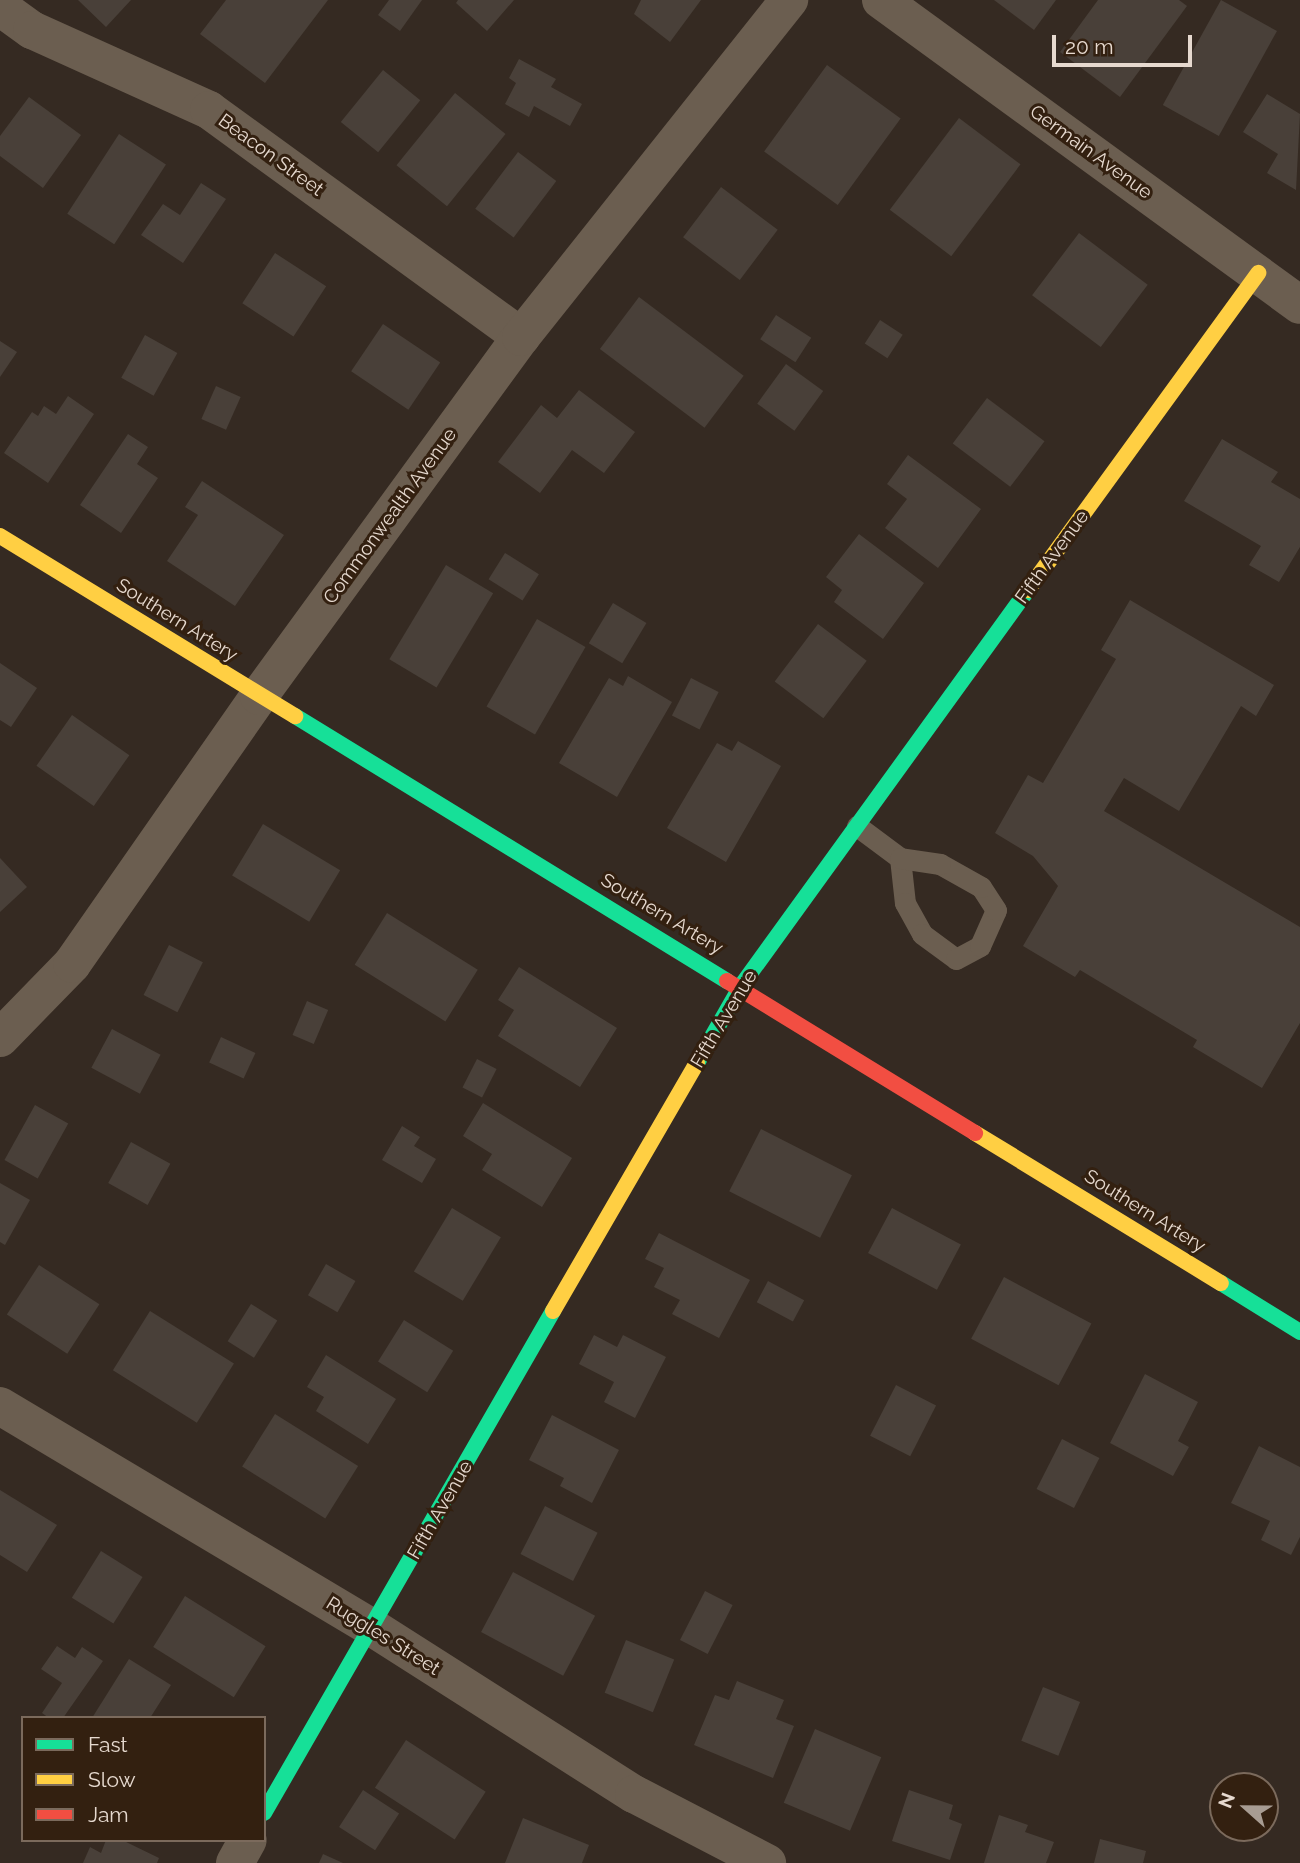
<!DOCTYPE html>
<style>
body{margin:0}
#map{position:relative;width:1300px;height:1863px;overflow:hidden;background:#352a22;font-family:Raleway,sans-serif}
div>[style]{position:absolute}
.building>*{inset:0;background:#494039;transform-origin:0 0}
.lane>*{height:21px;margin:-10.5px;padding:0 10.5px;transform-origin:10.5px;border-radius:10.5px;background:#6b5e50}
.street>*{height:38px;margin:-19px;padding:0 19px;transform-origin:19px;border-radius:19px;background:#6b5e50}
.fast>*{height:16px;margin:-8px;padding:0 8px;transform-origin:8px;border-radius:8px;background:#16e098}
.slow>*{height:16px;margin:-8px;padding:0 8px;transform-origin:8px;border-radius:8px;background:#ffcf43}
.jam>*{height:16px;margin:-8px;padding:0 8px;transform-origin:8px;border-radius:8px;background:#f24e42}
span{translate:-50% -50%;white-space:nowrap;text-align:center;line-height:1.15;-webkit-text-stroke:6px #332010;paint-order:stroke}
.street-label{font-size:19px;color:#e6d9cf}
.legend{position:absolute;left:21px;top:1716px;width:245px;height:126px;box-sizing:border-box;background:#332010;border:2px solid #7b6a5c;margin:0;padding:9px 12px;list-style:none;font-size:21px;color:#e6d9cf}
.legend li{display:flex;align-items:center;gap:14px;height:35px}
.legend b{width:35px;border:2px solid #7b6a5c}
.north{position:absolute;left:1209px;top:1772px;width:70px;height:70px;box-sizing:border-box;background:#332010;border:2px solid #7b6a5c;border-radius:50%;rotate:291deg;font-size:19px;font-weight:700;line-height:28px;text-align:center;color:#e6d9cf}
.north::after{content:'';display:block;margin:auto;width:24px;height:32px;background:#a89c92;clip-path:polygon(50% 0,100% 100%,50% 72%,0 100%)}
.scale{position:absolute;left:1052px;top:35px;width:140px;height:32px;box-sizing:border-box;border:4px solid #e6d9cf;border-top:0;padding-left:9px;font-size:21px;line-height:24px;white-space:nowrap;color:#e6d9cf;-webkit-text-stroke:5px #332010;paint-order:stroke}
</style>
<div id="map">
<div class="building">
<div style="clip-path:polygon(78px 0,131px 0,106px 27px)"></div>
<div style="clip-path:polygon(226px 0,328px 0,265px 83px,200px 34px)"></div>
<div style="clip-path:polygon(389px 0,422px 0,400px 31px,378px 15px)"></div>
<div style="clip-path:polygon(458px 0,514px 0,487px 31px,456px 3px)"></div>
<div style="clip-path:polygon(641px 0,701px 0,670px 42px,634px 14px)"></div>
<div style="clip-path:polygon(994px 0,1056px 0,1034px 30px)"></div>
<div style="clip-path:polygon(1098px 0,1179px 0,1187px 6px,1120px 97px,1060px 52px)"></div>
<div style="left:1221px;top:0;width:64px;height:120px;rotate:29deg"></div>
<div style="clip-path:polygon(519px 59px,556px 79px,551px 87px,582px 104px,570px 126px,534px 106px,529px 117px,505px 104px,516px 83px,509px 78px)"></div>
<div style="left:827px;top:65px;width:91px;height:107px;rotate:36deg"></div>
<div style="left:383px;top:70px;width:48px;height:67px;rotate:39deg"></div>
<div style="left:455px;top:93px;width:65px;height:93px;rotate:39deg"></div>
<div style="clip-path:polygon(1267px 94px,1300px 114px,1296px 190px,1267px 173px,1278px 154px,1243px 132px)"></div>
<div style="clip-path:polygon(29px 97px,81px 135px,43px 188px,0 156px,0 136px)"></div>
<div style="left:959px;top:118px;width:77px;height:115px;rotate:37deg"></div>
<div style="left:119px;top:134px;width:56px;height:95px;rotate:33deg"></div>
<div style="left:518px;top:152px;width:48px;height:71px;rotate:37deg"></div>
<div style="clip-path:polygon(201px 183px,226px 199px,183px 263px,141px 235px,163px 204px,180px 215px)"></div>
<div style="left:721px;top:187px;width:71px;height:63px;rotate:37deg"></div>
<div style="left:1079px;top:233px;width:86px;height:78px;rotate:37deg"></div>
<div style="left:275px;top:253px;width:61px;height:60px;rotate:33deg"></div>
<div style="left:639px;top:297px;width:131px;height:65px;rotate:37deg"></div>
<div style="left:776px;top:315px;width:42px;height:29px;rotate:33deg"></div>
<div style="left:880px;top:320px;width:27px;height:28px;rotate:33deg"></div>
<div style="left:383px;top:324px;width:69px;height:57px;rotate:34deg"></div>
<div style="left:145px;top:335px;width:37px;height:49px;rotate:29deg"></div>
<div style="clip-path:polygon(0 341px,17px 352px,0 377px)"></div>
<div style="left:786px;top:364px;width:46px;height:49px;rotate:36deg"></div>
<div style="left:216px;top:386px;width:27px;height:36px;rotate:24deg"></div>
<div style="clip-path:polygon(579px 390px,635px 432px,604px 473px,572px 450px,540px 493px,498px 462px,541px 405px,557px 418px)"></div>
<div style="clip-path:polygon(68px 396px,94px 414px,48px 483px,4px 453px,32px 412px,38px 416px,44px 406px,56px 414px)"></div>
<div style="left:987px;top:398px;width:72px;height:57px;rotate:37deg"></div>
<div style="clip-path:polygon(128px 434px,148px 447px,137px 464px,158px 478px,121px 533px,80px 505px)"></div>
<div style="clip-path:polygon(1222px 439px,1278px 472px,1271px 482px,1300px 499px,1300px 547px,1279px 582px,1249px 565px,1261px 546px,1184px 501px)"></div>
<div style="clip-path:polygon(908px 455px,981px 509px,938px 568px,885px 528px,907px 499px,887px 484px)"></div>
<div style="clip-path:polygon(202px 481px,284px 535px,235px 606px,167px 561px,198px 515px,185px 507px)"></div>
<div style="clip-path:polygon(859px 534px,924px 583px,883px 639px,834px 602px,842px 590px,826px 577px)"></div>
<div style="left:505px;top:553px;width:40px;height:31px;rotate:32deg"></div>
<div style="left:446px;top:565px;width:55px;height:110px;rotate:31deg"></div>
<div style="clip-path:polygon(1130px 600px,1274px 685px,1256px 716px,1241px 706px,1179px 811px,1124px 778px,1104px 811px,1300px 927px,1300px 1023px,1262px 1088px,1193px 1047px,1197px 1040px,1080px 970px,1075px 977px,1023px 946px,1058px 886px,1033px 856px,995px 833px,1028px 775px,1043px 783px,1116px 659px,1101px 650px)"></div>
<div style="left:613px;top:603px;width:39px;height:47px;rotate:31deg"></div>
<div style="left:537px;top:619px;width:56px;height:101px;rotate:30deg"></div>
<div style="left:818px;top:624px;width:61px;height:72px;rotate:37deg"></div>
<div style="clip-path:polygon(0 663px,37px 688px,11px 727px,0 720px)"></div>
<div style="clip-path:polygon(628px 676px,672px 702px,617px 797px,559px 763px,609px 678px,623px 686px)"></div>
<div style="left:691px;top:678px;width:31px;height:42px;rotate:27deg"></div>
<div style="left:72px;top:715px;width:70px;height:62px;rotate:35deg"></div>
<div style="clip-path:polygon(738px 741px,781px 766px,726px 862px,667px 828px,717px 743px,732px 751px)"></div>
<div style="left:263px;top:824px;width:90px;height:60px;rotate:31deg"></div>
<div style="clip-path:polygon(0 858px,27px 887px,0 912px)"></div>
<div style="left:387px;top:913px;width:107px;height:61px;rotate:32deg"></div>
<div style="left:169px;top:945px;width:38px;height:56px;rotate:27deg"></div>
<div style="clip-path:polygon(519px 967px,617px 1028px,580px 1087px,498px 1036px,514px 1010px,498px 1000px)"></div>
<div style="left:307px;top:1001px;width:23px;height:37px;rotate:23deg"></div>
<div style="left:112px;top:1029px;width:55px;height:44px;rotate:28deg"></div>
<div style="left:221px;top:1037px;width:38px;height:28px;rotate:25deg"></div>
<div style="left:477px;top:1059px;width:22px;height:32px;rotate:27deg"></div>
<div style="clip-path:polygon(483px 1103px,572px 1158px,542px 1207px,482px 1170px,492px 1154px,463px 1136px)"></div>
<div style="left:35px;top:1105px;width:38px;height:63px;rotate:29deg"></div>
<div style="clip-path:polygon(402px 1126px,420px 1137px,414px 1146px,436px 1159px,422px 1183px,382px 1160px)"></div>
<div style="left:761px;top:1129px;width:102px;height:70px;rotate:27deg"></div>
<div style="left:131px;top:1142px;width:45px;height:47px;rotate:29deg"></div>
<div style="clip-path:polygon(0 1183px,30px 1200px,5px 1245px,0 1242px)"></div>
<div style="left:452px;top:1208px;width:57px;height:74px;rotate:31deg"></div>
<div style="left:892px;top:1208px;width:78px;height:51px;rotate:28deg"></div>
<div style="clip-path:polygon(659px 1233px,750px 1280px,719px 1338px,672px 1314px,680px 1300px,654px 1287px,664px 1268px,645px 1259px)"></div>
<div style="left:326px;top:1264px;width:34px;height:36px;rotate:30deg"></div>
<div style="left:39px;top:1265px;width:72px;height:59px;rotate:33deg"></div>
<div style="left:1004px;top:1277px;width:99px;height:70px;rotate:28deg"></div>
<div style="left:768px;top:1281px;width:41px;height:24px;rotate:28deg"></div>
<div style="left:251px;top:1304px;width:31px;height:44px;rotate:32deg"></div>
<div style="left:150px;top:1311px;width:99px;height:70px;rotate:32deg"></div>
<div style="left:404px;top:1320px;width:58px;height:49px;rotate:32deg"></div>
<div style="clip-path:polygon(594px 1335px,617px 1347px,623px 1335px,666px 1357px,635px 1418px,604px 1402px,614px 1382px,579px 1364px)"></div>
<div style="clip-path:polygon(326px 1355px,396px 1399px,368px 1444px,316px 1411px,324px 1397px,307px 1387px)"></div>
<div style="clip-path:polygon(1145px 1374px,1198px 1402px,1178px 1441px,1189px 1447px,1173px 1476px,1110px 1443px)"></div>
<div style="left:896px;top:1385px;width:45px;height:57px;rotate:27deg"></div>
<div style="left:275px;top:1414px;width:98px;height:62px;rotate:32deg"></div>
<div style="clip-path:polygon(552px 1415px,619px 1450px,592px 1503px,560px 1486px,564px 1478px,529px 1460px)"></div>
<div style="left:1062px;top:1439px;width:42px;height:56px;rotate:27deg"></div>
<div style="clip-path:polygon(1259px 1446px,1300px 1467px,1300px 1537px,1291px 1555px,1261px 1540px,1270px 1521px,1231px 1503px)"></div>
<div style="clip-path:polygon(0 1490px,57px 1525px,27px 1572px,0 1555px)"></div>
<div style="left:545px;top:1506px;width:59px;height:54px;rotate:27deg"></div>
<div style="left:101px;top:1551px;width:49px;height:55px;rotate:32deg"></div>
<div style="left:513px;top:1572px;width:93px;height:68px;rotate:28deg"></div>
<div style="left:705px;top:1591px;width:31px;height:55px;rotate:27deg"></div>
<div style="left:185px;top:1596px;width:95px;height:60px;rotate:32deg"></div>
<div style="left:626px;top:1640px;width:52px;height:57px;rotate:22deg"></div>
<div style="clip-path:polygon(57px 1646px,75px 1658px,82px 1647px,103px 1661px,63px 1718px,49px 1718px,42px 1713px,62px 1683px,41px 1669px)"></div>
<div style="clip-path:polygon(129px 1659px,171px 1685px,150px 1718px,92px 1718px)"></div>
<div style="clip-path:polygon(737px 1681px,784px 1700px,776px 1719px,794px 1726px,773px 1778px,694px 1745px,715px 1695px,729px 1700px)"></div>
<div style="left:1043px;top:1687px;width:40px;height:58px;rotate:22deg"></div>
<div style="left:815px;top:1729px;width:72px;height:80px;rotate:23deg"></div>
<div style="left:406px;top:1740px;width:95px;height:57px;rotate:33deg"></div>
<div style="left:363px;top:1790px;width:43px;height:44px;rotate:33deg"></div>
<div style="clip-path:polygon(909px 1790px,953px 1805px,949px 1819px,962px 1824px,950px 1860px,892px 1841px)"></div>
<div style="clip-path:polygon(999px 1815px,1028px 1825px,1025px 1832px,1054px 1842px,1046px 1863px,984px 1863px)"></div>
<div style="clip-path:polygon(523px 1818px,589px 1845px,582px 1863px,505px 1863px)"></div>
<div style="clip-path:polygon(1100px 1839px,1146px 1851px,1143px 1863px,1094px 1863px)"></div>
<div style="clip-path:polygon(106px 1840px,122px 1840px,159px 1858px,157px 1863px,83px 1863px,90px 1847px,101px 1853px)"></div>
<div style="clip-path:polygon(323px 1854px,343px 1863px,319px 1863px)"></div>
</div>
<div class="lane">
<div style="left:857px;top:826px;width:54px;rotate:36.7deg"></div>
<div style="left:900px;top:858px;width:45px;rotate:83.7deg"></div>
<div style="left:905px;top:903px;width:35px;rotate:61deg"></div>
<div style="left:922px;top:934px;width:42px;rotate:36.3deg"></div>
<div style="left:956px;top:959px;width:27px;rotate:-28deg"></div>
<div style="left:980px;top:946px;width:39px;rotate:-66deg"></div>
<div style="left:996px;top:910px;width:27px;rotate:-123deg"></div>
<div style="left:981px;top:887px;width:47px;rotate:-150.7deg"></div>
<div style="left:940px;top:864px;width:40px;rotate:-171.5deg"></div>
</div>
<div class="street">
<div style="left:881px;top:0;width:518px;rotate:36.05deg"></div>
<div style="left:0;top:7px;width:39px;rotate:36deg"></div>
<div style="left:32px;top:30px;width:194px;rotate:24.3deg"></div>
<div style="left:209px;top:110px;width:386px;rotate:36deg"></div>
<div style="left:0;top:1038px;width:103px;rotate:-45.8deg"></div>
<div style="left:72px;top:964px;width:327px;rotate:-55.1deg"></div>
<div style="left:259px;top:696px;width:444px;rotate:-53.9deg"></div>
<div style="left:521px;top:337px;width:431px;rotate:-51.5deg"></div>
<div style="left:0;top:1406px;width:434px;rotate:30.8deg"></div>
<div style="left:373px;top:1628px;width:309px;rotate:32.5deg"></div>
<div style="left:634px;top:1794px;width:150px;rotate:27.4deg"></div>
<div style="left:235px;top:1863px;width:26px;rotate:-61deg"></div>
</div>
<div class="fast">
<div style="left:295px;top:716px;width:507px;rotate:31.53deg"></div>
<div style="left:697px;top:1063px;width:89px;rotate:-60.3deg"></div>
<div style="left:741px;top:986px;width:489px;rotate:-54.1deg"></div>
<div style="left:1221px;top:1283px;width:93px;rotate:31.8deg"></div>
<div style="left:264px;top:1813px;width:579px;rotate:-60.07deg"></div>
</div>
<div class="slow">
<div style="left:0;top:536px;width:346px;rotate:31.4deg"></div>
<div style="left:1028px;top:590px;width:392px;rotate:-54deg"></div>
<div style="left:975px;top:1133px;width:288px;rotate:31.4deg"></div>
<div style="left:553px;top:1311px;width:287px;rotate:-59.9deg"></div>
</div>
<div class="jam">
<div style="left:727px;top:981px;width:291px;rotate:31.5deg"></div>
</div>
<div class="street-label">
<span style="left:1091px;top:152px;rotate:36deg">Germain Avenue</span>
<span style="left:271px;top:155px;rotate:36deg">Beacon Street</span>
<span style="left:390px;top:516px;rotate:-54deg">Commonwealth Avenue</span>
<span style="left:1052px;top:557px;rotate:-54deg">Fifth Avenue</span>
<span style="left:177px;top:620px;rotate:32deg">Southern Artery</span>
<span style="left:662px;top:914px;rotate:31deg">Southern Artery</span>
<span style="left:724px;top:1019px;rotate:-59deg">Fifth Avenue</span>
<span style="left:1145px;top:1211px;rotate:32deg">Southern Artery</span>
<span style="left:440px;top:1510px;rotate:-60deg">Fifth Avenue</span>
<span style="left:383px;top:1636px;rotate:32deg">Ruggles Street</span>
</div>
<ul class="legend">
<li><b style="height:9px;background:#16e098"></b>Fast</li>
<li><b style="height:9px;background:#ffcf43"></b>Slow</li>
<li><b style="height:9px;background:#f24e42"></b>Jam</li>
</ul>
<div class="north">N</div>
<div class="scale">20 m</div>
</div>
